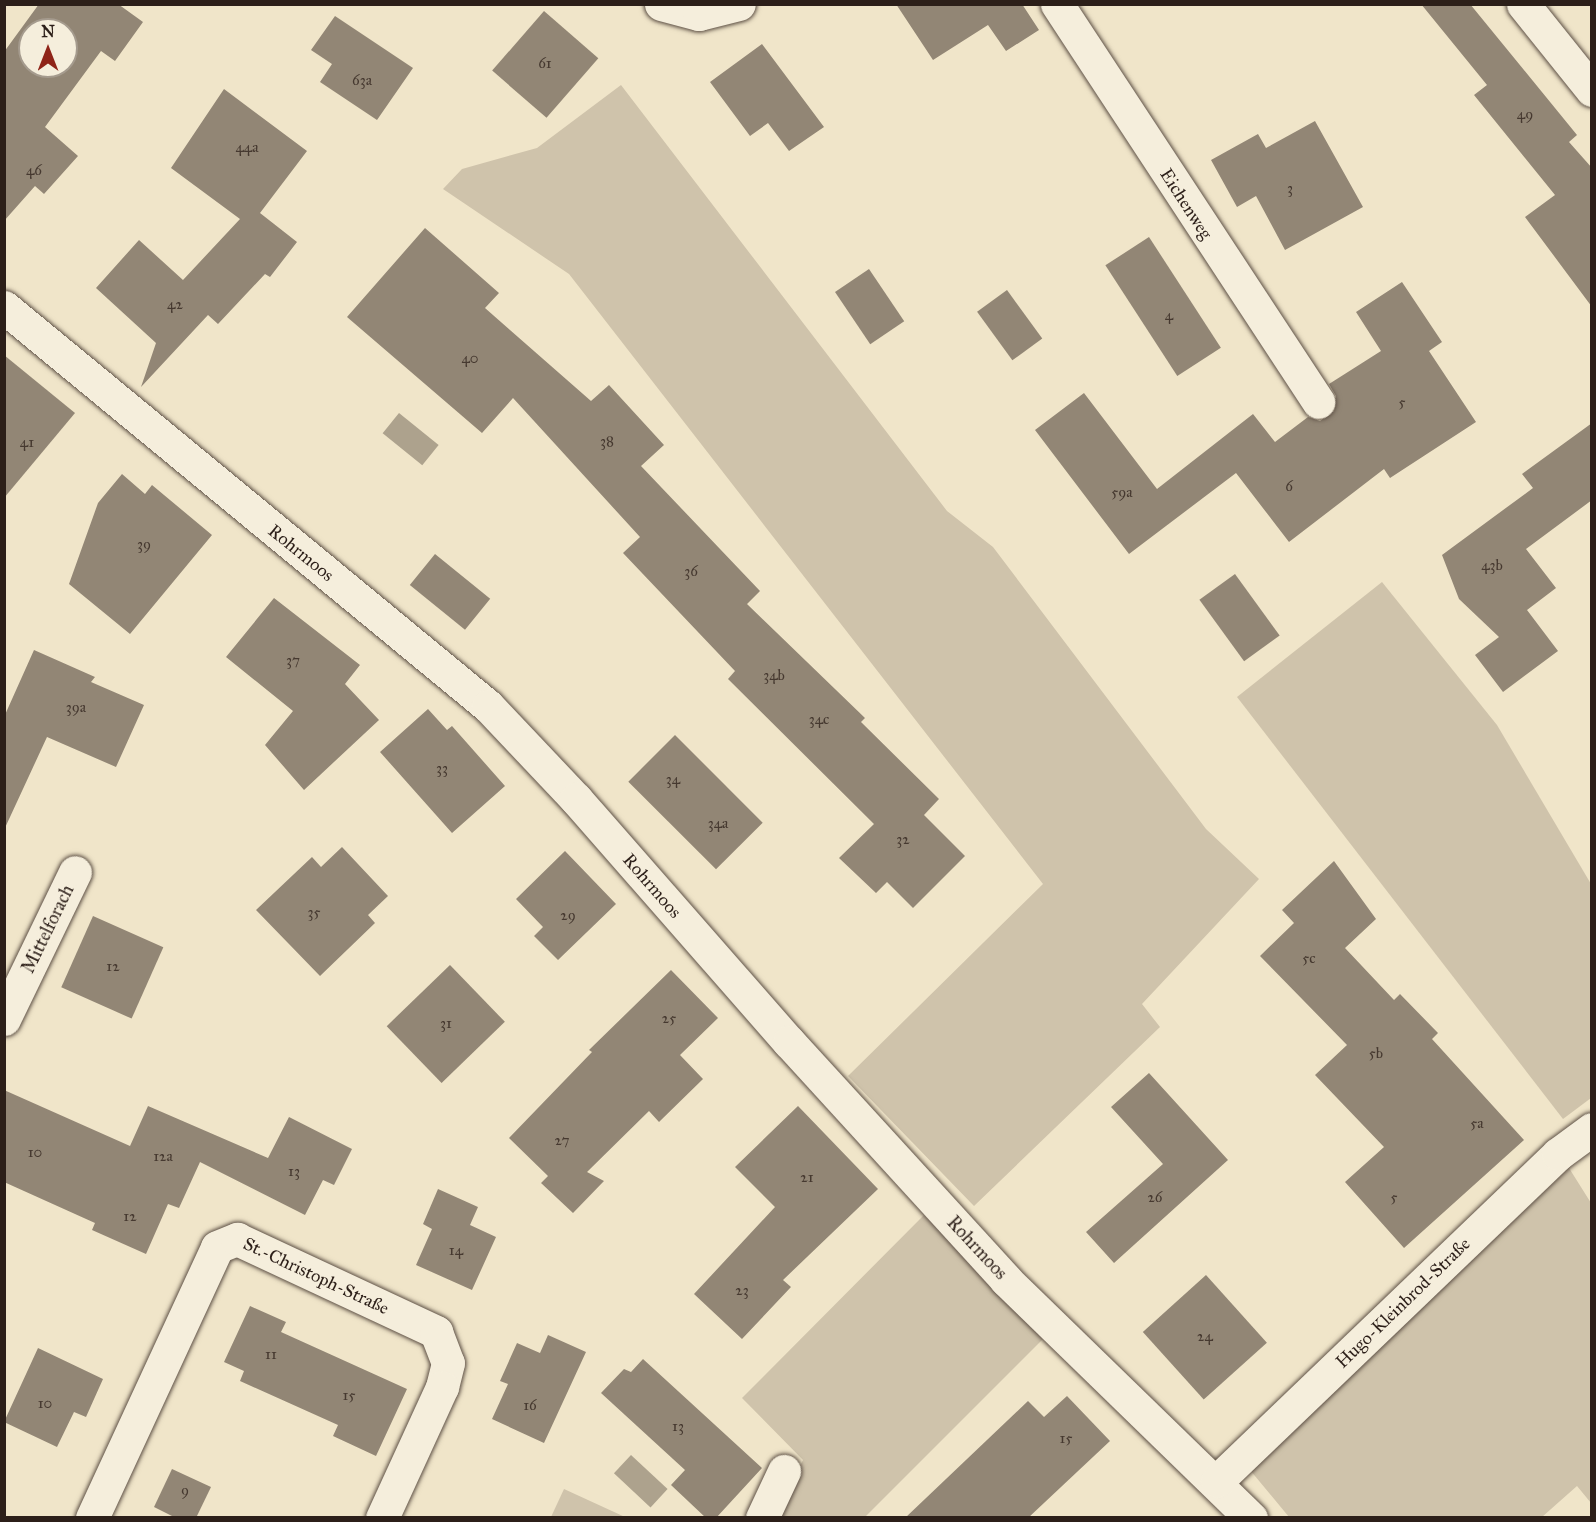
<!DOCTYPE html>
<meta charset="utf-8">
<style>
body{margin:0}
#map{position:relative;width:1596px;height:1522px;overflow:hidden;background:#f0e5c9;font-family:"IM FELL Great Primer",serif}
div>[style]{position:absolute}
.green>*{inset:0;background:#cfc3ab}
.water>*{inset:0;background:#ada28d;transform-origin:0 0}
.building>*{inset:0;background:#928675;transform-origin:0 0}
.roads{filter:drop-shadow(0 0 2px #5d5045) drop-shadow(0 0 2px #5d5045)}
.street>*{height:33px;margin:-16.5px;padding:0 16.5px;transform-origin:16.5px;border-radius:16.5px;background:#f5eedc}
span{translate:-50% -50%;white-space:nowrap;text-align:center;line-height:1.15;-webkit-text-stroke:6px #f5eedc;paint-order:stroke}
.number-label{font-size:15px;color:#463930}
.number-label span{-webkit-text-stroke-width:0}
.street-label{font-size:18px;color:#2c1f19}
.frame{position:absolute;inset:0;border:6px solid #2c1f19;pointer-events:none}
.north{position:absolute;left:18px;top:18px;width:60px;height:60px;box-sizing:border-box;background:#f5eedc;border:2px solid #a59b8e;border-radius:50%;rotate:0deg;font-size:16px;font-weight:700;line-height:24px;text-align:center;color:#2c1f19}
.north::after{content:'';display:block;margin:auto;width:21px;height:27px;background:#8f2418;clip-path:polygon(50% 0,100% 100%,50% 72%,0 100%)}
</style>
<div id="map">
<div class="green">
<div style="clip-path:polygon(621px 85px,947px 511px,993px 547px,1206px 829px,1259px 879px,1142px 1004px,1160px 1027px,974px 1206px,848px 1076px,1043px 884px,569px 274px,443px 189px,462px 169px,537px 148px)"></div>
<div style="clip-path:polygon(1382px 582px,1497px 725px,1591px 884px,1591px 1098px,1563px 1119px,1237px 697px)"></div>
<div style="clip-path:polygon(1569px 1168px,1591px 1203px,1591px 1503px,1577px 1486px,1542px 1517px,1289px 1517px,1250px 1470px)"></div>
<div style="clip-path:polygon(924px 1215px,1046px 1336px,865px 1517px,775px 1517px,803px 1460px,742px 1398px)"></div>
<div style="clip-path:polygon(564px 1489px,625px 1517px,551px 1517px)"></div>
</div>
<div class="water">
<div style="left:399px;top:413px;width:51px;height:26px;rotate:39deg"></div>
<div style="left:631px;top:1455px;width:50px;height:25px;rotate:43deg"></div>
</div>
<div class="building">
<div style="clip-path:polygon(evenodd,39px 4px,118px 4px,143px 22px,115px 61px,101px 51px,45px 127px,78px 156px,44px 194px,35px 186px,4px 221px,4px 52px,39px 4px,30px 30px,66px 30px,66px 66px,30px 66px,30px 30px)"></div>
<div style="clip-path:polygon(896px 4px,1022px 4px,1039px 30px,1006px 51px,988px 25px,933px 60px)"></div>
<div style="clip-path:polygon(1421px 4px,1470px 4px,1577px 135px,1569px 142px,1592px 168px,1592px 307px,1525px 217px,1555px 195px,1474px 95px,1487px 85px)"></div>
<div style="left:544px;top:11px;width:72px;height:79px;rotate:41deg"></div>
<div style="clip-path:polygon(335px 16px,413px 68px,377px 120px,320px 82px,332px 64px,311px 50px)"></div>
<div style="clip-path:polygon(762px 44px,824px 127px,789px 151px,768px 123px,750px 136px,710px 82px)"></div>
<div style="clip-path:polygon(224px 89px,307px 151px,260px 213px,297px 242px,270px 277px,265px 274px,218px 324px,208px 315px,141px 387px,156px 343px,96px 288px,139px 240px,183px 280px,240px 219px,171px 168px)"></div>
<div style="clip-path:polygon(1315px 121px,1363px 207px,1285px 250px,1256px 196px,1237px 207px,1211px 160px,1258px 134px,1266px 148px)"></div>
<div style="clip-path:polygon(425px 228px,499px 293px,485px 308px,591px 401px,609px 385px,664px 445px,641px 466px,760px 591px,747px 604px,865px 718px,861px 722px,939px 799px,924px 815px,965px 856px,913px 908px,887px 882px,876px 893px,839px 858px,874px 824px,728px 679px,735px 671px,623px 553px,640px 537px,513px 398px,482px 433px,347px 317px)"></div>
<div style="left:1149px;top:237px;width:132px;height:52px;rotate:57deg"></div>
<div style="left:869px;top:269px;width:63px;height:41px;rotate:56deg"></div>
<div style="clip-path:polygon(1402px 282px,1442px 342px,1429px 351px,1476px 422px,1390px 478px,1384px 469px,1289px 542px,1236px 473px,1129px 554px,1035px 430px,1084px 393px,1157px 489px,1253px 414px,1275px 442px,1308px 417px,1320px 421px,1334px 411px,1336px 396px,1329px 384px,1381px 351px,1356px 312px)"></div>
<div style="left:1007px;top:290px;width:60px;height:37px;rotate:54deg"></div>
<div style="clip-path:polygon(4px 355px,75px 413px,4px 498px)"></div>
<div style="clip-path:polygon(1592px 423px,1592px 500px,1526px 549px,1556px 588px,1527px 610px,1558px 651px,1503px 692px,1475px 655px,1499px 637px,1459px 599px,1442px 555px,1533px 488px,1522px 474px)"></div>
<div style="clip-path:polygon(122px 474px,145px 494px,152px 485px,212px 535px,130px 634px,69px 584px,98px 503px)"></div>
<div style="left:435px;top:554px;width:71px;height:40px;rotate:39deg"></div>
<div style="left:1235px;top:574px;width:76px;height:44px;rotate:54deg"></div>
<div style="clip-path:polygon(274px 598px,360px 665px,345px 684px,379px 720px,304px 790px,265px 745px,293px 711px,226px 657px)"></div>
<div style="clip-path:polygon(34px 650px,95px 677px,91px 682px,144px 705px,116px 767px,47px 737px,4px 830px,4px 717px)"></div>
<div style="clip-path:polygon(428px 709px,447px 730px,452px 726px,505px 786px,452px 833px,380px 752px)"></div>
<div style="left:675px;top:735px;width:124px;height:66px;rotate:45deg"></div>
<div style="clip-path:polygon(342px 847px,388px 896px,368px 915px,375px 923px,320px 976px,256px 910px,312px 857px,321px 867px)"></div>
<div style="clip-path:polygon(565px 851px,616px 904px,558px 960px,534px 936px,543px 927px,516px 899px)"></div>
<div style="clip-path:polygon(1334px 861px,1376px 919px,1345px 948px,1394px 1000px,1400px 994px,1438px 1033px,1432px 1039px,1524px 1140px,1404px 1248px,1345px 1182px,1384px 1147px,1315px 1075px,1347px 1045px,1260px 956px,1294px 923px,1282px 910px)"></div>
<div style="left:93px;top:916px;width:77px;height:78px;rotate:24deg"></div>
<div style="left:450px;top:965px;width:79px;height:88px;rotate:46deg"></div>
<div style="clip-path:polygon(671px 970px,718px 1018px,680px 1055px,703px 1079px,659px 1122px,649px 1111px,587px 1172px,604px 1181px,573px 1213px,541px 1183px,548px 1176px,509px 1138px,592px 1052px,589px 1050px)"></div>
<div style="clip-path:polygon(1149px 1073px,1228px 1160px,1114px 1263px,1086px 1232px,1163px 1164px,1111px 1107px)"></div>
<div style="clip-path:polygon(4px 1090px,130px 1146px,148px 1106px,268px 1158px,289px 1117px,352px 1149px,334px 1185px,323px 1180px,305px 1215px,200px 1162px,179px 1208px,168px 1204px,146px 1254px,92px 1230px,95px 1223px,4px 1182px)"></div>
<div style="clip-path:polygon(798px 1106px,878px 1189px,783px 1280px,791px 1287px,742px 1339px,694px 1294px,775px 1207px,735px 1167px)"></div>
<div style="clip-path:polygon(438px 1189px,478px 1207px,470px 1225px,496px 1237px,472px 1290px,416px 1265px,432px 1229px,423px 1224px)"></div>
<div style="left:1206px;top:1275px;width:91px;height:85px;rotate:48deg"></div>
<div style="clip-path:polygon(250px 1306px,286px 1322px,281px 1332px,407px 1389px,376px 1456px,333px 1436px,338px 1425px,240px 1381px,244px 1371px,224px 1362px)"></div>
<div style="clip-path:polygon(548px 1335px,586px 1352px,544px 1443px,492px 1419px,508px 1384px,500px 1381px,517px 1343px,540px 1353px)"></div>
<div style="clip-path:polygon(38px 1348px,103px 1379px,86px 1417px,74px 1412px,57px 1447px,4px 1422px)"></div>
<div style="clip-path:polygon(643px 1359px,762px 1468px,716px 1518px,706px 1518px,671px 1485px,685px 1470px,601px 1393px,624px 1369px,631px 1372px)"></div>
<div style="clip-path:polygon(1067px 1396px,1110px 1441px,1028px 1518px,905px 1518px,1028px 1401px,1044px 1417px)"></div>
<div style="clip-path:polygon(172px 1469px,211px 1487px,196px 1518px,176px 1518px,154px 1507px)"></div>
</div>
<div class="roads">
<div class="street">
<div style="left:661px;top:4px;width:39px;rotate:15deg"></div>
<div style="left:699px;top:14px;width:41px;rotate:-14deg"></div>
<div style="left:1057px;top:4px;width:476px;rotate:56.7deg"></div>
<div style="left:1523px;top:4px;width:110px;rotate:51.3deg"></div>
<div style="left:4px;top:307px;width:627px;rotate:39.5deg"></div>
<div style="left:488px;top:706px;width:128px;rotate:46.6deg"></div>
<div style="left:576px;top:799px;width:323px;rotate:48.8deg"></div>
<div style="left:789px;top:1042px;width:322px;rotate:47.6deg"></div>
<div style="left:1006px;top:1280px;width:342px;rotate:44.2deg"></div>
<div style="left:4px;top:1019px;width:163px;rotate:-64.2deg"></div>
<div style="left:1217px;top:1481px;width:472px;rotate:-43.8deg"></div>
<div style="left:1558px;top:1154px;width:42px;rotate:-36.3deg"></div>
<div style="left:92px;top:1518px;width:298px;rotate:-65.2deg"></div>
<div style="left:217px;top:1247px;width:22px;rotate:-22deg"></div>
<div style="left:237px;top:1239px;width:220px;rotate:25deg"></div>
<div style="left:436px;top:1332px;width:33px;rotate:69deg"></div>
<div style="left:448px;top:1363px;width:25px;rotate:104deg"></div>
<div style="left:442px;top:1387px;width:144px;rotate:114.6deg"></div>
<div style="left:762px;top:1518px;width:52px;rotate:-64.9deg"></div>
</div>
</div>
<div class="number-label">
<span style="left:545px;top:64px">61</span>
<span style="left:362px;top:81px">63a</span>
<span style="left:1525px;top:115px">49</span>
<span style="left:247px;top:148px">44a</span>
<span style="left:34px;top:171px">46</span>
<span style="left:1290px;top:189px">3</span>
<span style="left:175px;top:305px">42</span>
<span style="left:1169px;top:316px">4</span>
<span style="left:470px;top:359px">40</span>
<span style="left:1402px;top:403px">5</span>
<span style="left:607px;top:442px">38</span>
<span style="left:27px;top:443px">41</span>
<span style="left:1289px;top:487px">6</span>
<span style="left:1122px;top:493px">59a</span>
<span style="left:144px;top:545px">39</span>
<span style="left:1492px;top:566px">43b</span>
<span style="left:691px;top:572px">36</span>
<span style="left:293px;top:661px">37</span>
<span style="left:774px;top:676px">34b</span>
<span style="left:76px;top:708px">39a</span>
<span style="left:819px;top:720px">34c</span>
<span style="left:442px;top:769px">33</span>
<span style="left:673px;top:780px">34</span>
<span style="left:718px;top:824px">34a</span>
<span style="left:903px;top:840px">32</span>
<span style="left:314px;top:913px">35</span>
<span style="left:568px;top:916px">29</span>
<span style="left:1309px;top:959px">5c</span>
<span style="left:113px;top:967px">12</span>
<span style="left:669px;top:1019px">25</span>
<span style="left:446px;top:1024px">31</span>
<span style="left:1376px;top:1054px">5b</span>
<span style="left:1477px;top:1124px">5a</span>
<span style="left:562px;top:1141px">27</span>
<span style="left:35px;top:1153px">10</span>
<span style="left:163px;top:1157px">12a</span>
<span style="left:294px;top:1172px">13</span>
<span style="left:807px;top:1178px">21</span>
<span style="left:1155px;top:1198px">26</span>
<span style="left:1394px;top:1198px">5</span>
<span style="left:130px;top:1217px">12</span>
<span style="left:456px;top:1251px">14</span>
<span style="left:742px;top:1291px">23</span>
<span style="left:1205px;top:1337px">24</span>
<span style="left:271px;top:1355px">11</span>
<span style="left:349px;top:1396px">15</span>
<span style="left:45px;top:1404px">10</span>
<span style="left:530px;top:1406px">16</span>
<span style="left:678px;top:1427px">13</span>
<span style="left:1066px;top:1439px">15</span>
<span style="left:185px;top:1491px">9</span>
</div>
<div class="street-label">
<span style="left:1186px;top:204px;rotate:57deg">Eichenweg</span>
<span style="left:301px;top:553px;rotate:39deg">Rohrmoos</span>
<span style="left:652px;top:886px;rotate:49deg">Rohrmoos</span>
<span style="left:48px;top:929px;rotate:-64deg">Mittelforach</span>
<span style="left:977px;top:1248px;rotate:47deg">Rohrmoos</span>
<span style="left:316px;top:1276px;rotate:25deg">St.-Christoph-Straße</span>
<span style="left:1403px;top:1303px;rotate:-44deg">Hugo-Kleinbrod-Straße</span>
</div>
<div class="frame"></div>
<div class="north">N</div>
</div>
